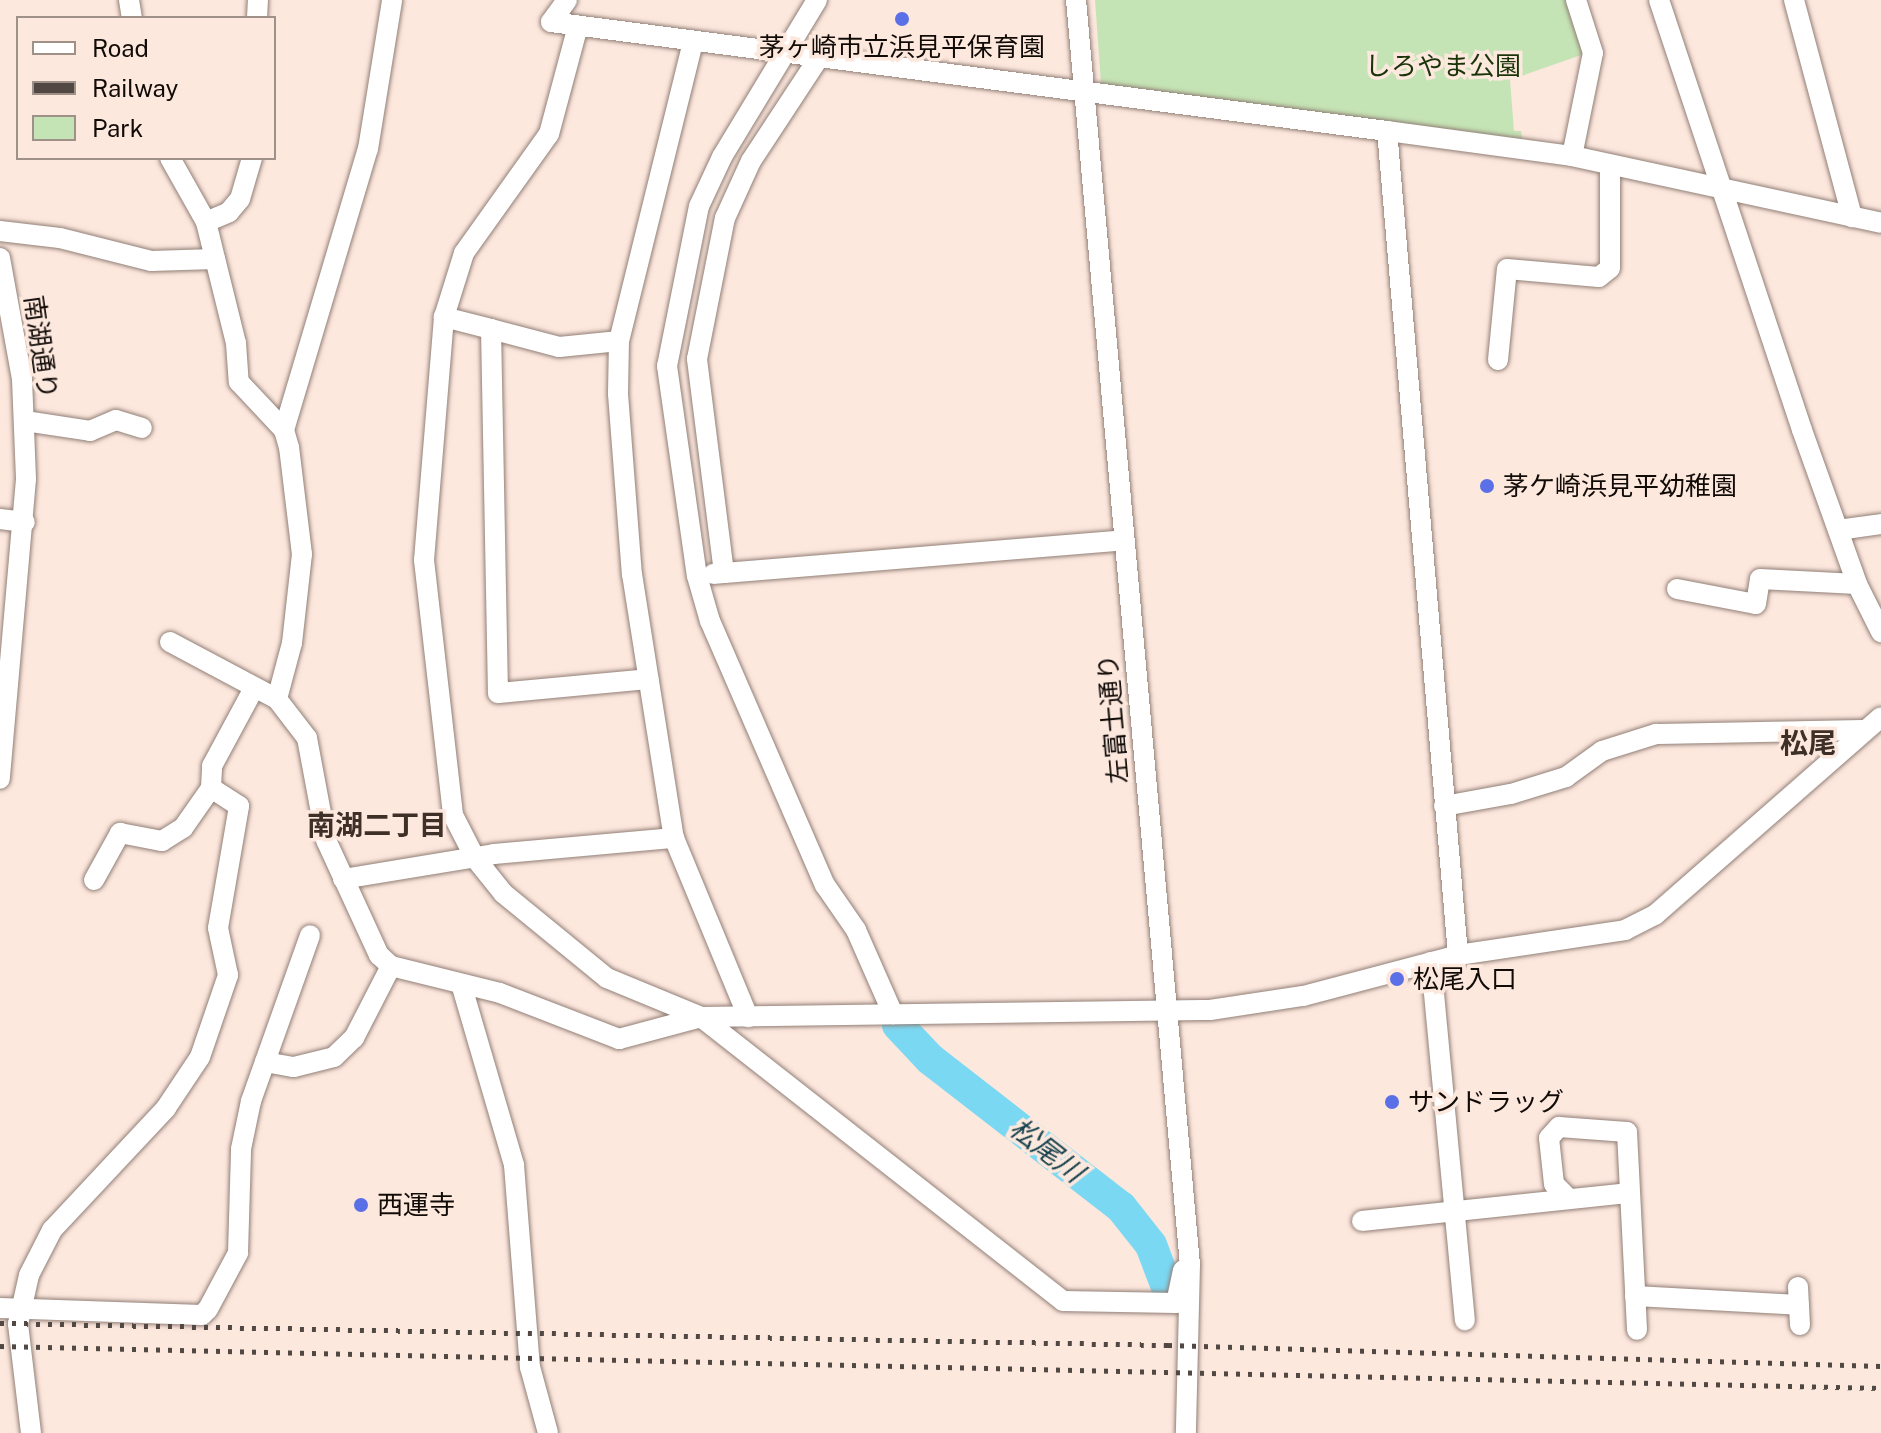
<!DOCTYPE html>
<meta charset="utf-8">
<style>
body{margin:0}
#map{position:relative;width:1881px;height:1433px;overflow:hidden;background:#fde8de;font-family:"Public Sans","Noto Sans JP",sans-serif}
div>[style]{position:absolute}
.green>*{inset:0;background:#c5e4b5}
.river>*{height:32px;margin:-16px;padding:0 16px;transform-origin:16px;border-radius:16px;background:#7bd8f2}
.roads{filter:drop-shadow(0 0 2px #917f76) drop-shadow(0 0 2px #917f76)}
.minor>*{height:20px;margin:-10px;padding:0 10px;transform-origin:10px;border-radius:10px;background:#fff}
.rail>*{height:5px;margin-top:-2.5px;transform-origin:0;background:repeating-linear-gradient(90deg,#524843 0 4px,transparent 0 12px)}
.dots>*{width:22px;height:22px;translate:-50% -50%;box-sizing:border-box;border:4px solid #fde8de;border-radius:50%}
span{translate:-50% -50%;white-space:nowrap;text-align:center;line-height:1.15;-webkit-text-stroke:7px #fde8de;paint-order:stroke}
.poi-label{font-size:26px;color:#110b08}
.left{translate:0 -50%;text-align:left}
.park-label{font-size:26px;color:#193408}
.street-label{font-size:26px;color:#110b08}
.neighbourhood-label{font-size:28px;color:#3e2f27;font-weight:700}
.water-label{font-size:28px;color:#16414c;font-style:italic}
.legend{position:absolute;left:16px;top:16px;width:260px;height:144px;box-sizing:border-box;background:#fde8de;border:2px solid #9f9088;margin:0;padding:10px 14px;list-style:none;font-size:24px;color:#110b08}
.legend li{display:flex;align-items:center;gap:16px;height:40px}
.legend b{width:40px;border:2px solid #9f9088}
</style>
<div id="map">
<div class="green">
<div style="clip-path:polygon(1095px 0,1570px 0,1587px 53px,1510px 80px,1514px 131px,1521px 131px,1523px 143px,1101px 84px)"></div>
</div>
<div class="river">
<div style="left:898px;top:1025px;width:47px;rotate:46.7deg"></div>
<div style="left:930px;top:1059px;width:242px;rotate:37.8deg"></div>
<div style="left:1121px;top:1207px;width:48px;rotate:51.7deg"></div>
<div style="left:1151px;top:1245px;width:53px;rotate:69.2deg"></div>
</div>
<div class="roads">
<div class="minor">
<div style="left:129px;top:0;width:18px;rotate:81deg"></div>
<div style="left:567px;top:0;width:27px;rotate:126deg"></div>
<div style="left:551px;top:22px;width:843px;rotate:7.43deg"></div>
<div style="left:817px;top:0;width:184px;rotate:121.2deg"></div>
<div style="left:722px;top:157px;width:54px;rotate:115.1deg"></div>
<div style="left:699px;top:206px;width:163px;rotate:101.3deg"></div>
<div style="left:667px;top:366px;width:212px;rotate:81.9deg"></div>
<div style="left:697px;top:576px;width:47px;rotate:73.9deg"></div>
<div style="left:710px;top:621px;width:288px;rotate:66.5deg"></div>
<div style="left:825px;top:885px;width:55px;rotate:55.4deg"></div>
<div style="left:856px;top:930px;width:92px;rotate:66.2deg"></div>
<div style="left:1076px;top:0;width:1269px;rotate:84.85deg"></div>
<div style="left:1190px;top:1264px;width:169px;rotate:91.4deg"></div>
<div style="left:1659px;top:0;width:453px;rotate:71.6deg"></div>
<div style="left:1802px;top:430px;width:164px;rotate:70.3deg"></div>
<div style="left:1857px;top:584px;width:54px;rotate:63.4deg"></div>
<div style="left:1794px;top:0;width:225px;rotate:75deg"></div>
<div style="left:257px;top:18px;width:18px;rotate:-87deg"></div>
<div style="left:693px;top:42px;width:308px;rotate:103.9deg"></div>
<div style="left:619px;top:341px;width:53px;rotate:91.1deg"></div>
<div style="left:618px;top:394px;width:181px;rotate:85.6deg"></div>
<div style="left:632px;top:574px;width:267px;rotate:81deg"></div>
<div style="left:674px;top:838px;width:194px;rotate:67.5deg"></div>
<div style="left:1572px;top:156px;width:105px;rotate:-78.5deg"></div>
<div style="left:1593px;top:53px;width:56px;rotate:-107.8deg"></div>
<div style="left:170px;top:158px;width:73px;rotate:60.6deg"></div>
<div style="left:206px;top:222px;width:125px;rotate:76.1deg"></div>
<div style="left:236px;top:343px;width:39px;rotate:86deg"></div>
<div style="left:239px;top:382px;width:66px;rotate:46.8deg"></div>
<div style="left:284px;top:430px;width:18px;rotate:74deg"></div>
<div style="left:289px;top:447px;width:108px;rotate:83.1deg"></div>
<div style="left:302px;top:554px;width:90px;rotate:96.4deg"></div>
<div style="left:292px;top:643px;width:58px;rotate:105deg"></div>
<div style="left:206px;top:222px;width:25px;rotate:-23deg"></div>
<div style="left:229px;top:212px;width:17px;rotate:-50deg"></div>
<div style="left:240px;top:199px;width:43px;rotate:-73.7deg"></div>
<div style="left:0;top:231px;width:60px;rotate:6.7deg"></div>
<div style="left:60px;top:238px;width:94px;rotate:14.2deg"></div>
<div style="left:151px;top:261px;width:64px;rotate:-1.8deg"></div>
<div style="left:0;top:258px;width:123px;rotate:79.7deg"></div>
<div style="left:22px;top:379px;width:100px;rotate:87.7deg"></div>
<div style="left:26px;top:479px;width:301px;rotate:95deg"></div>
<div style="left:444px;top:317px;width:67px;rotate:-72.6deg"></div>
<div style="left:464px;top:253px;width:146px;rotate:-54.5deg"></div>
<div style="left:549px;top:134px;width:112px;rotate:-75deg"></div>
<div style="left:491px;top:329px;width:49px;rotate:-165.7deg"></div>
<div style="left:444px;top:317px;width:244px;rotate:94.7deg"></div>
<div style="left:424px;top:560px;width:257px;rotate:83.5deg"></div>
<div style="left:453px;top:815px;width:48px;rotate:62.9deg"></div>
<div style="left:475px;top:858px;width:45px;rotate:51.3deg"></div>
<div style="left:503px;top:893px;width:134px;rotate:39.3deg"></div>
<div style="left:607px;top:978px;width:102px;rotate:22.5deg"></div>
<div style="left:701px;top:1017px;width:460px;rotate:38.1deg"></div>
<div style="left:1063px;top:1301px;width:113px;rotate:1deg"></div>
<div style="left:1176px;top:1303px;width:33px;rotate:-78deg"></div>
<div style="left:1183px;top:1271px;width:10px;rotate:-45deg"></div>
<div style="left:619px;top:341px;width:60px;rotate:174.3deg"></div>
<div style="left:559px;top:347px;width:70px;rotate:-165.2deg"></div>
<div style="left:491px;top:329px;width:364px;rotate:88.9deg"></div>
<div style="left:498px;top:693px;width:151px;rotate:-5.3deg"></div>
<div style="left:1498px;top:360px;width:91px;rotate:-84.4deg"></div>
<div style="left:1507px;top:269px;width:92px;rotate:5deg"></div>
<div style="left:1599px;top:277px;width:14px;rotate:-39deg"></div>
<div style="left:1610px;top:268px;width:102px;rotate:-90deg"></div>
<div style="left:25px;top:421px;width:66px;rotate:8.7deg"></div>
<div style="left:90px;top:431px;width:28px;rotate:-23deg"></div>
<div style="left:116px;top:420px;width:27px;rotate:17deg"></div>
<div style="left:284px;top:430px;width:293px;rotate:-73.4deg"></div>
<div style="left:368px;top:149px;width:151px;rotate:-80.8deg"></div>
<div style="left:0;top:519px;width:25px;rotate:7deg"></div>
<div style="left:1838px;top:530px;width:43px;rotate:-7.9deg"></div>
<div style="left:724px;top:573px;width:216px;rotate:-97.2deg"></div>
<div style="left:697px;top:359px;width:144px;rotate:-78.8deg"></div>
<div style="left:725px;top:218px;width:63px;rotate:-65.5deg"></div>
<div style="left:751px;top:161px;width:122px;rotate:-56.7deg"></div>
<div style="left:713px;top:574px;width:412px;rotate:-4.7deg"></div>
<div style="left:1677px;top:589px;width:80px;rotate:10.8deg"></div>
<div style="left:1756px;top:604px;width:25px;rotate:-81deg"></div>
<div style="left:1760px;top:579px;width:97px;rotate:3deg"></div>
<div style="left:170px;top:642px;width:121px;rotate:28deg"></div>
<div style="left:277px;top:699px;width:49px;rotate:52.4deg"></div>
<div style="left:307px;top:738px;width:104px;rotate:79.4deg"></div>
<div style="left:326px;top:840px;width:127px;rotate:65.3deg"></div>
<div style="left:379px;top:955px;width:16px;rotate:43deg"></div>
<div style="left:391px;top:966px;width:112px;rotate:13.9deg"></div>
<div style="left:500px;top:993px;width:128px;rotate:21.1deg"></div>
<div style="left:619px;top:1039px;width:85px;rotate:-15deg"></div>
<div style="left:701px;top:1017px;width:509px;rotate:-0.79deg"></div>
<div style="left:1210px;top:1010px;width:94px;rotate:-8.6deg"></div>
<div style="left:1303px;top:996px;width:160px;rotate:-14.8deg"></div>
<div style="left:1458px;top:955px;width:169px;rotate:-8.5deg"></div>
<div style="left:1625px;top:930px;width:34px;rotate:-27deg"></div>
<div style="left:1655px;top:915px;width:300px;rotate:-41.2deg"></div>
<div style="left:1444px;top:806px;width:68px;rotate:-10.2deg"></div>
<div style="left:1511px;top:794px;width:58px;rotate:-17.2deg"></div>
<div style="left:1566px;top:777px;width:44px;rotate:-35.8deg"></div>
<div style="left:1602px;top:751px;width:57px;rotate:-17.5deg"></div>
<div style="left:1656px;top:734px;width:209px;rotate:-1.1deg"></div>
<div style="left:343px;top:879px;width:153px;rotate:-9.4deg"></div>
<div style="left:494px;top:854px;width:181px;rotate:-5.1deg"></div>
<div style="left:94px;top:880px;width:54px;rotate:-61deg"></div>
<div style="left:120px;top:833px;width:43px;rotate:10.8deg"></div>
<div style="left:162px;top:841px;width:25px;rotate:-32deg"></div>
<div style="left:183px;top:828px;width:49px;rotate:-55deg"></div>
<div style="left:1458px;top:955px;width:827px;rotate:-94.92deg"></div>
<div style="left:1387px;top:131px;width:187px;rotate:7.7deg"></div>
<div style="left:1572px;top:156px;width:316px;rotate:12.2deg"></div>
<div style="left:1431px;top:962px;width:360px;rotate:84.6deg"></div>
<div style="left:462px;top:987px;width:185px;rotate:73.7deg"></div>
<div style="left:514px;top:1165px;width:203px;rotate:85.5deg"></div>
<div style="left:530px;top:1367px;width:68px;rotate:74.7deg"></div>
<div style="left:265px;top:1062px;width:29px;rotate:10deg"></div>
<div style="left:294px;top:1067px;width:41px;rotate:-14deg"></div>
<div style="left:334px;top:1057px;width:28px;rotate:-44deg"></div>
<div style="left:354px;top:1038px;width:81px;rotate:-62.8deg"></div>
<div style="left:1569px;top:1199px;width:21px;rotate:-135deg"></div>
<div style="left:1554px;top:1184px;width:46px;rotate:-96.2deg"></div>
<div style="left:1549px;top:1138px;width:15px;rotate:-48deg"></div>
<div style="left:1559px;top:1127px;width:68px;rotate:4.2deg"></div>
<div style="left:1627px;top:1132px;width:198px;rotate:87.1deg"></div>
<div style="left:1362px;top:1221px;width:269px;rotate:-6deg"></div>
<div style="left:1798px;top:1287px;width:38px;rotate:87deg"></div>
<div style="left:1635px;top:1296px;width:164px;rotate:3.1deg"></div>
<div style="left:0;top:1308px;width:202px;rotate:2deg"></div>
<div style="left:202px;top:1315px;width:8px;rotate:-45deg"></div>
<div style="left:208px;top:1309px;width:64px;rotate:-61.8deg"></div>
<div style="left:238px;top:1253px;width:104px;rotate:-88.3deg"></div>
<div style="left:241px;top:1149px;width:49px;rotate:-78.2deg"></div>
<div style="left:251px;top:1101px;width:176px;rotate:-70.4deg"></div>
<div style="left:31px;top:1433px;width:110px;rotate:-96.8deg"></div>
<div style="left:18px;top:1324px;width:50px;rotate:-77.3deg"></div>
<div style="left:29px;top:1275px;width:51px;rotate:-62.9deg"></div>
<div style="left:52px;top:1230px;width:167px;rotate:-46.9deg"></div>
<div style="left:166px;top:1108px;width:61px;rotate:-56.3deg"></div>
<div style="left:200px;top:1057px;width:87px;rotate:-71.1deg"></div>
<div style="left:228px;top:975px;width:48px;rotate:-102deg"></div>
<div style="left:218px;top:928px;width:124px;rotate:-80.2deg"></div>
<div style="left:239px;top:806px;width:33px;rotate:-147deg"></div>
<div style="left:211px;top:788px;width:22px;rotate:-87deg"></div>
<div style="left:212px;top:766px;width:89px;rotate:-61.7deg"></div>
</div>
</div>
<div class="rail">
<div style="left:0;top:1323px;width:1168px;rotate:1.08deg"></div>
<div style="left:1168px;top:1345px;width:713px;rotate:1.69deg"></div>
<div style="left:0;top:1346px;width:1881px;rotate:1.28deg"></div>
</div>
<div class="dots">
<div style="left:902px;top:19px;background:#5b6fe6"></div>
<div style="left:1487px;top:486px;background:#5b6fe6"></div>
<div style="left:1397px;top:979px;background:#5b6fe6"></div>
<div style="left:1392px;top:1102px;background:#5b6fe6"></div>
<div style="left:361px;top:1205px;background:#5b6fe6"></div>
</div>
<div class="poi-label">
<span style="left:902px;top:47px">茅ヶ崎市立浜見平保育園</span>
<span class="left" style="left:1503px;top:486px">茅ケ崎浜見平幼稚園</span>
<span class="left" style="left:1413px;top:979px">松尾入口</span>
<span class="left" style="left:1408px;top:1102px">サンドラッグ</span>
<span class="left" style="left:377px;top:1205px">西運寺</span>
</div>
<div class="park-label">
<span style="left:1443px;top:66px">しろやま公園</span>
</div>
<div class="street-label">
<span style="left:41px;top:347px;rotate:82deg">南湖通り</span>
<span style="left:1113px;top:719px;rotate:-95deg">左富士通り</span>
</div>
<div class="neighbourhood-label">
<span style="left:1808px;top:743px">松尾</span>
<span style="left:377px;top:825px">南湖二丁目</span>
</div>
<div class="water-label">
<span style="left:1047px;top:1150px;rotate:38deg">松尾川</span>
</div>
<ul class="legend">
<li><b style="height:10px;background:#fff"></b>Road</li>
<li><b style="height:10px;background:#524843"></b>Railway</li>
<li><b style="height:22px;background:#c5e4b5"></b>Park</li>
</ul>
</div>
